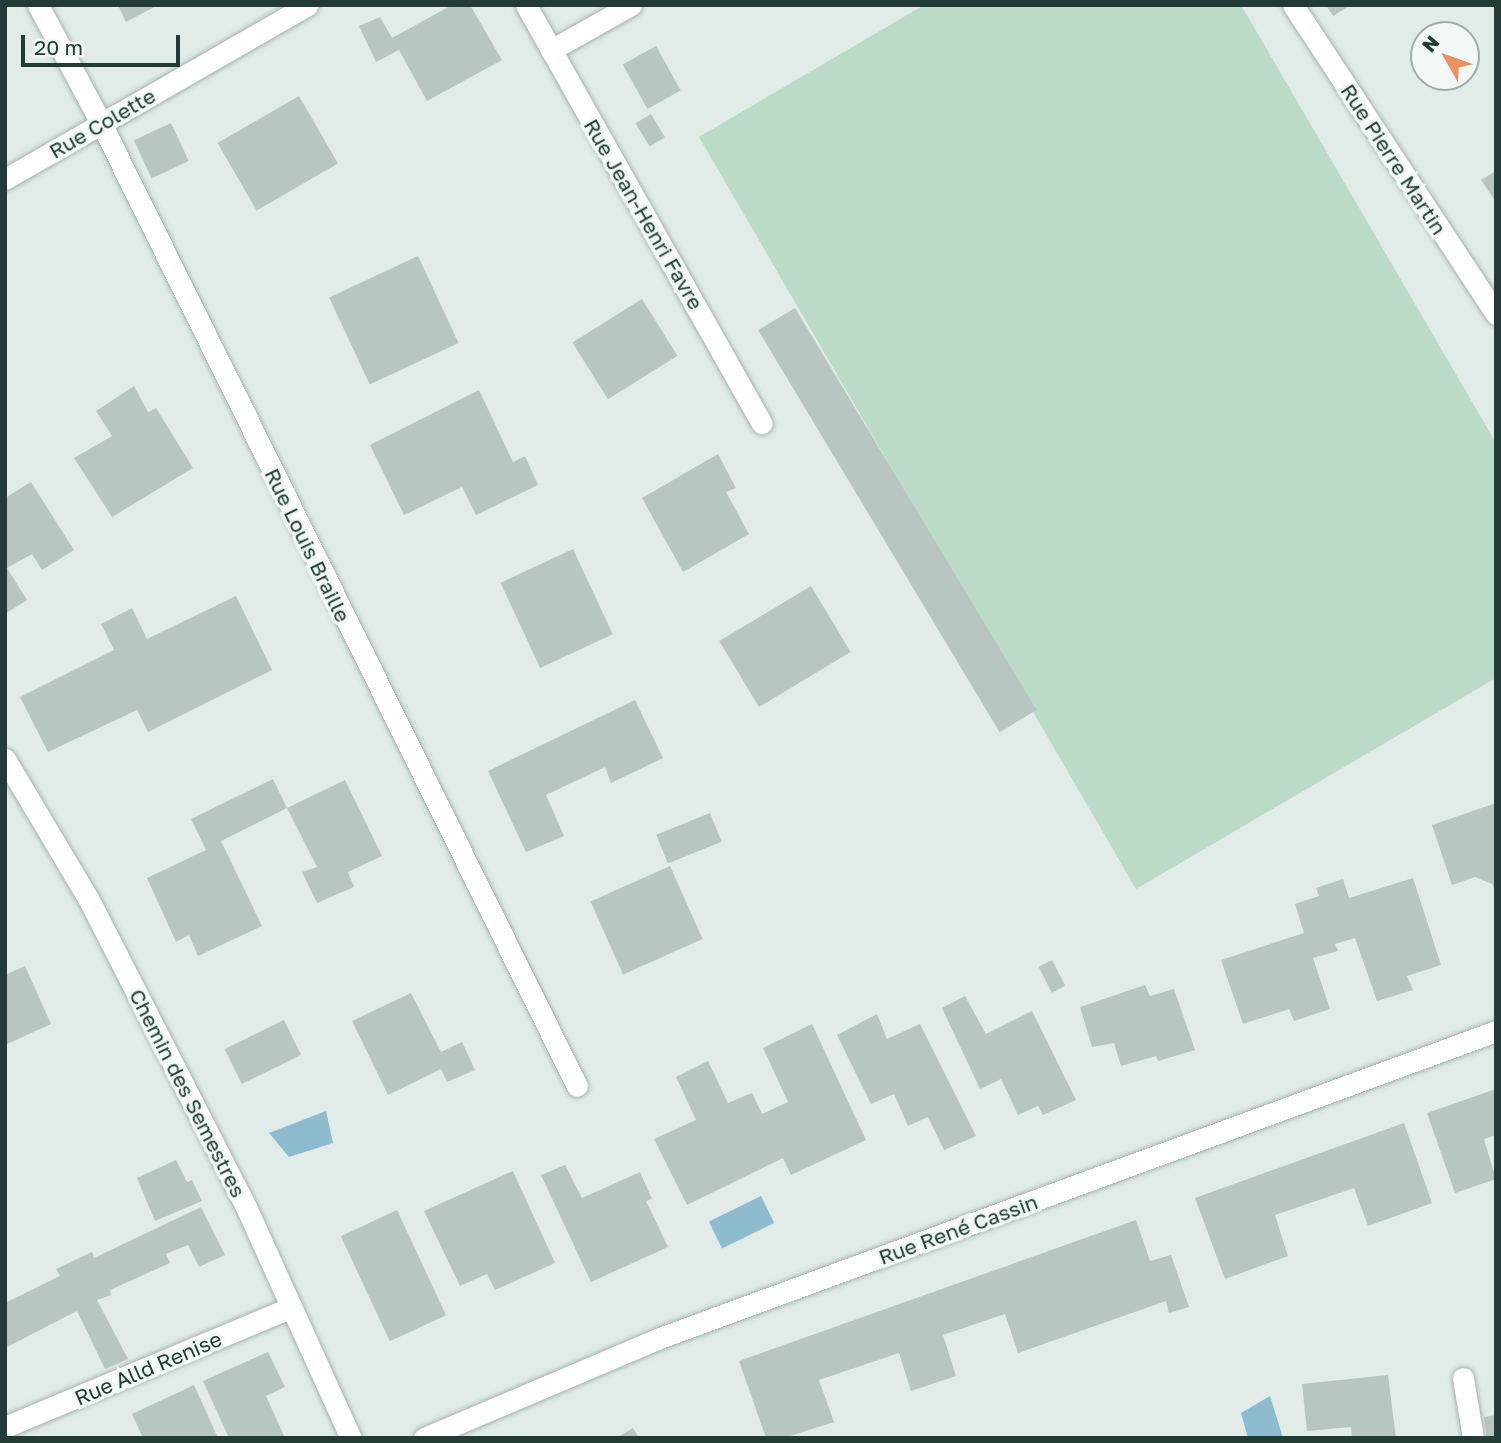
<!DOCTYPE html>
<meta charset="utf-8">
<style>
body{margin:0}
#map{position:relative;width:1501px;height:1443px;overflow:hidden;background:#e1ebe8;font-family:"Golos Text",sans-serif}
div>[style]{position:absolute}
.green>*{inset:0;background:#bbdbc8}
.water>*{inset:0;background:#8cbccd;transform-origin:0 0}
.building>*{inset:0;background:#b7c6c1;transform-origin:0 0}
.roads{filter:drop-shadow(0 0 2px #a4b3af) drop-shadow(0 0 2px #a4b3af)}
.lane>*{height:21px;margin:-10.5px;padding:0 10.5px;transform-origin:10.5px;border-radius:10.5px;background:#fff}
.street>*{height:21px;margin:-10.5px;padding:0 10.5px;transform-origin:10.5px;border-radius:10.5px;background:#fff}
span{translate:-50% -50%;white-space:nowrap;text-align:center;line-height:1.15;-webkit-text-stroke:7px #f2f8f5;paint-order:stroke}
.street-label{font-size:21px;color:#233b37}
.frame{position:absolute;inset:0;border:7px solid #233b37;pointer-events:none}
.north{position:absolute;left:1410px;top:21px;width:70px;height:70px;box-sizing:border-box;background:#f2f8f5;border:2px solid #9faca9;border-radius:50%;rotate:310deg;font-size:19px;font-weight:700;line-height:28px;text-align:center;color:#233b37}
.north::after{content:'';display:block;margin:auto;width:24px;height:32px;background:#ea9260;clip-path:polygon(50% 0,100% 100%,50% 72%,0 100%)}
.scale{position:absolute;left:21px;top:35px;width:159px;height:32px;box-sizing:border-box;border:4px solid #233b37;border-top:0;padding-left:9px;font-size:21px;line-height:24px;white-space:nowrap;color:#233b37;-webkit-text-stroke:5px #f2f8f5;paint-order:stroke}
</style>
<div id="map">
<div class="green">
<div style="clip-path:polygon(924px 5px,1241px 5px,1496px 443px,1496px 678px,1136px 889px,699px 137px)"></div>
</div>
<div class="water">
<div style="clip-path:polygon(326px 1111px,333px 1143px,289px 1157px,269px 1133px)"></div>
<div style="left:761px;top:1196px;width:30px;height:58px;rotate:64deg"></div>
<div style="clip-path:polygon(1270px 1396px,1283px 1438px,1248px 1438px,1241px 1413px)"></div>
</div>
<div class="building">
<div style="clip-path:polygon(118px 5px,158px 5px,126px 22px)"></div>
<div style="clip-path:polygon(452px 5px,470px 5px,502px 60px,427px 101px,399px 50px,376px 62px,359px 26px,380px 17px,392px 38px)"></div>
<div style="clip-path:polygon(1326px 5px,1351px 5px,1333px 16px)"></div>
<div style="left:656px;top:46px;width:51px;height:38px;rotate:61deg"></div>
<div style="left:299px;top:96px;width:78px;height:94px;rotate:60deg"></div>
<div style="left:651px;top:114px;width:27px;height:18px;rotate:59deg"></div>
<div style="left:171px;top:123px;width:42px;height:41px;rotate:65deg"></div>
<div style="clip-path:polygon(1496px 171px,1496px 202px,1481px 180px)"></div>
<div style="left:418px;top:256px;width:96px;height:98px;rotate:65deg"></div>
<div style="left:642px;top:299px;width:67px;height:82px;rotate:58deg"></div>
<div style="left:795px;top:308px;width:469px;height:43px;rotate:59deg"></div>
<div style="clip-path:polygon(134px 386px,148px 412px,156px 408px,193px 468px,112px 517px,74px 458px,112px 436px,96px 411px)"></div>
<div style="clip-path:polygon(479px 390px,513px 462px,525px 456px,538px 485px,476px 515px,462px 487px,404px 515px,370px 445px)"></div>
<div style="clip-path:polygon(718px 454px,736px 488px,726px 492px,749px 534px,683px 572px,642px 498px)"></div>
<div style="clip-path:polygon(31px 482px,74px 550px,42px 570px,32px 554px,7px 568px,27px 600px,5px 614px,5px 498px)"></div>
<div style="left:573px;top:549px;width:94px;height:80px;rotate:65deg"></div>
<div style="left:811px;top:586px;width:77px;height:107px;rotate:59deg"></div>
<div style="clip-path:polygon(236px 596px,272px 670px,148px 732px,137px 710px,48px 752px,20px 697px,114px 650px,101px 624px,132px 608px,147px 639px)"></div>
<div style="clip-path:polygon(635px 700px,663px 758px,611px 783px,605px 767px,546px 795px,564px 836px,526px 852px,488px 771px)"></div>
<div style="clip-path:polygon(273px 779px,287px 808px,221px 841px,262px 926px,198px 956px,189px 935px,176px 942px,147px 878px,206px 850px,191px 819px)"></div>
<div style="clip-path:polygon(345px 780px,382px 856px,348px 872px,354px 887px,317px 903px,302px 872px,317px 867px,287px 808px)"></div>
<div style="clip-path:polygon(1496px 803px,1496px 893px,1492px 884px,1475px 877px,1452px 885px,1432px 825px)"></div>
<div style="left:710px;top:813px;width:31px;height:58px;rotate:68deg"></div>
<div style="left:670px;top:866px;width:80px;height:87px;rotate:66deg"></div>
<div style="clip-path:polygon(1413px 878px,1441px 965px,1407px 976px,1413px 990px,1377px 1001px,1355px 938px,1335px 944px,1338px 951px,1313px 958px,1330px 1009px,1294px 1021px,1289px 1009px,1243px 1024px,1221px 960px,1304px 933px,1295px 904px,1319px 896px,1316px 888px,1343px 879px,1349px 898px)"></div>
<div style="left:1052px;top:960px;width:29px;height:15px;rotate:63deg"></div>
<div style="clip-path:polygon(25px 966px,51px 1024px,5px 1045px,5px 975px)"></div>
<div style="clip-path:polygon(1145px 985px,1150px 996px,1174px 989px,1195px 1050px,1158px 1061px,1156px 1056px,1121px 1066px,1114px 1043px,1092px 1047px,1080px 1007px)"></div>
<div style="clip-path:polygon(411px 993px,441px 1052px,462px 1042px,475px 1070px,447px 1082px,441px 1069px,388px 1095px,352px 1021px)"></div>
<div style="clip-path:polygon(965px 996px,986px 1034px,1032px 1011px,1076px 1100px,1043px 1115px,1038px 1106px,1018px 1115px,1001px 1079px,980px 1089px,942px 1008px)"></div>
<div style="clip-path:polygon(877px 1014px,887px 1039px,920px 1024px,976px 1136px,944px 1150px,928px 1117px,908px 1126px,894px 1094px,871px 1104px,837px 1035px)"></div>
<div style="left:284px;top:1020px;width:39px;height:66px;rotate:64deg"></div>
<div style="clip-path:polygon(812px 1024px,866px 1140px,791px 1175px,783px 1158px,687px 1205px,654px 1139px,696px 1120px,676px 1077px,708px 1061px,728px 1103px,752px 1093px,762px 1114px,788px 1102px,763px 1048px)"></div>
<div style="clip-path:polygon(1496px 1089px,1496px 1135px,1484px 1139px,1496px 1179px,1455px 1193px,1427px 1113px)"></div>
<div style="clip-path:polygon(1404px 1123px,1432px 1203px,1368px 1226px,1354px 1188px,1275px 1215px,1288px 1256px,1225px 1279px,1195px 1198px)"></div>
<div style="clip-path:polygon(176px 1160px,187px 1182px,192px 1180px,202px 1201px,155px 1221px,137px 1178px)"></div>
<div style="clip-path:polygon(565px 1165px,582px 1198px,640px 1172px,652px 1199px,646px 1201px,668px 1247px,591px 1282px,541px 1175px)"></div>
<div style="clip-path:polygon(513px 1171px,555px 1263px,495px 1290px,487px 1274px,460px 1286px,424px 1211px)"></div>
<div style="clip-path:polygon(201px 1207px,225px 1255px,199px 1267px,188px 1245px,166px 1254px,170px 1263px,110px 1290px,111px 1295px,97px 1300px,128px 1359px,105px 1369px,77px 1311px,5px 1348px,5px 1303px,60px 1276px,56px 1269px,92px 1252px,94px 1258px)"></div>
<div style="left:397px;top:1210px;width:116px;height:62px;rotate:65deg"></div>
<div style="clip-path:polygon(1136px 1220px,1150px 1261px,1171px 1255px,1189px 1307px,1169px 1313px,1166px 1301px,1018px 1353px,1005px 1314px,943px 1335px,956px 1376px,911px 1391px,899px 1353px,819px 1380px,834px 1422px,784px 1438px,766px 1438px,739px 1361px)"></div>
<div style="clip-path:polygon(268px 1352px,285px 1387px,266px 1396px,285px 1438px,229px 1438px,203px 1381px)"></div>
<div style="clip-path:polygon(1388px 1375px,1396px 1438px,1352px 1438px,1351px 1427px,1307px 1431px,1302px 1384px)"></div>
<div style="clip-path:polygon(194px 1385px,218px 1438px,143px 1438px,132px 1414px)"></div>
<div style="clip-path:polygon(1496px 1415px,1496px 1438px,1487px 1438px,1484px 1417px)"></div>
<div style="clip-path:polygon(633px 1428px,639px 1438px,616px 1438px)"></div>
</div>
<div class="roads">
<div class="lane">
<div style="left:551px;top:50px;width:92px;rotate:-29.4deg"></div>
</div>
<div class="street">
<div style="left:38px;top:5px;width:134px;rotate:61.9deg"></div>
<div style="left:101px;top:123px;width:1074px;rotate:63.7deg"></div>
<div style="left:526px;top:5px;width:480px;rotate:60.6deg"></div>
<div style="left:1293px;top:5px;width:370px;rotate:56.7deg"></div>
<div style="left:5px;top:179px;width:349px;rotate:-29.9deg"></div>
<div style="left:5px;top:759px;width:164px;rotate:59.2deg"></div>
<div style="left:89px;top:900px;width:345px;rotate:62.9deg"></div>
<div style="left:246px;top:1207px;width:254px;rotate:65.6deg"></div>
<div style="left:1463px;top:1378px;width:61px;rotate:80.5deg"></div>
<div style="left:5px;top:1427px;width:309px;rotate:-22.7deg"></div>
<div style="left:424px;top:1438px;width:253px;rotate:-23deg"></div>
<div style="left:657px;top:1339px;width:894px;rotate:-20.16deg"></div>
</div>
</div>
<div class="street-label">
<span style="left:102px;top:123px;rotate:-30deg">Rue Colette</span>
<span style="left:1394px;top:159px;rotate:57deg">Rue Pierre Martin</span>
<span style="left:644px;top:214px;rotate:60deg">Rue Jean-Henri Favre</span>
<span style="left:308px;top:545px;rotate:64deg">Rue Louis Braille</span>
<span style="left:188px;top:1093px;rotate:63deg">Chemin des Semestres</span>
<span style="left:958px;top:1229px;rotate:-20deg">Rue René Cassin</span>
<span style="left:148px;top:1368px;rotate:-23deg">Rue Alld Renise</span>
</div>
<div class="frame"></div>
<div class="north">N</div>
<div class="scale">20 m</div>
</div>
